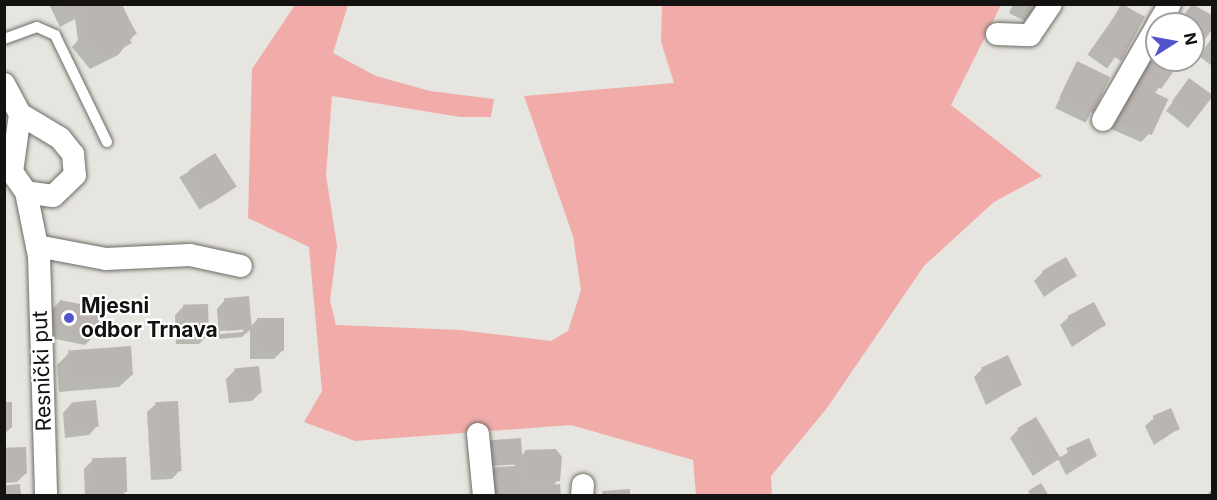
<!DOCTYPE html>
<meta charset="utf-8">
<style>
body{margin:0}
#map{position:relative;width:1217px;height:500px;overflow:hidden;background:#e7e5df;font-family:Inter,sans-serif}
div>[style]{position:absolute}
.green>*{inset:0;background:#f1aca9}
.shadow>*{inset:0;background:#0003;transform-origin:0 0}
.building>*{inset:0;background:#bbb5b2;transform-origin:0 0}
.roads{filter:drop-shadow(0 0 2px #6d6c67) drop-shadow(0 0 2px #6d6c67)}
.lane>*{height:10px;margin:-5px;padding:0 5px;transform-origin:5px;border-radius:5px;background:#fff}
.street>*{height:22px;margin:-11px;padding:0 11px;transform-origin:11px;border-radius:11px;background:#fff}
.dots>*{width:16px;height:16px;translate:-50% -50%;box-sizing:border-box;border:3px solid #fff;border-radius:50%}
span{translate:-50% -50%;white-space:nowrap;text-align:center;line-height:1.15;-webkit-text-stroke:4.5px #fff;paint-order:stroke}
.poi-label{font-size:21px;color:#131211;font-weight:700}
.left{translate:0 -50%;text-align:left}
.street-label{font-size:21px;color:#131211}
.frame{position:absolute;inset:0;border:6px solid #131211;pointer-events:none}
.north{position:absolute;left:1145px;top:12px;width:60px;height:60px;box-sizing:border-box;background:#fff;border:2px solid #a1a0a0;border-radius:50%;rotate:79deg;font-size:16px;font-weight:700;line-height:24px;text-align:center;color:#131211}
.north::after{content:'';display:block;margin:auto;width:21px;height:27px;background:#5354cb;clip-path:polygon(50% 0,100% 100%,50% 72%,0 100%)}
</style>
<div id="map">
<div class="green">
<div style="clip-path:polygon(295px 5px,348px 5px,333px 53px,376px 76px,430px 91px,494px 99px,491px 117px,460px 117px,332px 96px,326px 175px,337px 246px,330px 301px,336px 325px,460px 330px,551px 341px,568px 331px,581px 290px,573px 236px,524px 96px,674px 83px,661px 42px,662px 5px,1001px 5px,951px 105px,1042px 176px,994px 202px,924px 266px,827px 408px,771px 476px,772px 495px,696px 495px,693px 460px,571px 425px,355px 441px,304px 422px,322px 391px,309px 247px,248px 218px,252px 69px)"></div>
</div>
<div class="shadow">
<div style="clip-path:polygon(49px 4px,122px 4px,135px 34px,118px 55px,90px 69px,72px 47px,78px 40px,75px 19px,60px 27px)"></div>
<div style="clip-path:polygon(1013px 4px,1037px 4px,1025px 21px,1009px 13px)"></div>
<div style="left:1123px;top:4px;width:24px;height:62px;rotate:35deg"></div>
<div style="clip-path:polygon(1193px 4px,1212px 17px,1212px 26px,1193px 50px,1193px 24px,1177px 24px)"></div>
<div style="clip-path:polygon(1212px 38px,1212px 66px,1199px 56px)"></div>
<div style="clip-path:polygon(1153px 49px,1157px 60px,1176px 66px,1154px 94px,1149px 134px,1141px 142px,1109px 128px)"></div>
<div style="left:1077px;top:63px;width:34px;height:50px;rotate:26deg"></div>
<div style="left:1190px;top:80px;width:28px;height:39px;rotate:38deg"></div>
<div style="left:215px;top:155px;width:38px;height:42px;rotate:58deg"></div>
<div style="clip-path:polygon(1043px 272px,1075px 275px,1044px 297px,1034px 281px)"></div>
<div style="clip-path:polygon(evenodd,225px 300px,250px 327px,258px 319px,282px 351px,274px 359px,250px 359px,250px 330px,242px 337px,219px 339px,217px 309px,225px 300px,243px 329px,243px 332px,220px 334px,220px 331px,243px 329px)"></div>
<div style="clip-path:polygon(60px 301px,93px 337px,85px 345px,46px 337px,52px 310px)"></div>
<div style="clip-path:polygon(184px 306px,208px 335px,199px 344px,176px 344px,175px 315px)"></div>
<div style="clip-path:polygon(1069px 317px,1105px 325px,1072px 347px,1060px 325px)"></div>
<div style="clip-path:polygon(69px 353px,132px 375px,119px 387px,59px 392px,57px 365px)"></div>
<div style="clip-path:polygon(982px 369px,1020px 385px,986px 405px,974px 377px)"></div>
<div style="clip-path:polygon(235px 370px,261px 392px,252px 401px,229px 403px,226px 379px)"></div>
<div style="clip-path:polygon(4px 404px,12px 427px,4px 434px)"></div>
<div style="clip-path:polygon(71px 404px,97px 426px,89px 435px,65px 438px,63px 413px)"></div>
<div style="clip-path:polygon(156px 404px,180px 470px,172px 479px,151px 480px,147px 412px)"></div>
<div style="clip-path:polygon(1154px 418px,1178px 429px,1154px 445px,1145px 426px)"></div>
<div style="clip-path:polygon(1018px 430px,1059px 458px,1088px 440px,1096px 456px,1066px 475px,1058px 459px,1033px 476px,1010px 438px)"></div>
<div style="clip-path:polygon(evenodd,490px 441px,521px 456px,526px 451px,558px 480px,553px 486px,559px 496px,489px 496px,488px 479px,493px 473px,484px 474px,482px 449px,490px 441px,515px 463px,515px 466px,484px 468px,484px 465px,515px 463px)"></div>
<div style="clip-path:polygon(4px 450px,26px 473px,17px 482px,4px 483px)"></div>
<div style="clip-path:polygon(93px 460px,126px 491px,122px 496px,85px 496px,84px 469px)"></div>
<div style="clip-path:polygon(1211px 490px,1212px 496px,1206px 496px)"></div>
</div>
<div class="building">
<div style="clip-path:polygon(67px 4px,121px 4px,137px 34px,129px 38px,132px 43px,103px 58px,83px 33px,91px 29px,85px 18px,91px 14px,88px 7px,73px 15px)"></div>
<div style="clip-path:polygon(1018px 4px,1039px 4px,1035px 13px)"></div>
<div style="left:1121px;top:4px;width:27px;height:50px;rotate:28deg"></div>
<div style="clip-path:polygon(1192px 4px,1212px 15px,1212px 29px,1202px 44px,1193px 37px,1193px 24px,1177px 24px)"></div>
<div style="clip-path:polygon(1153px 47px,1157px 60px,1178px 65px,1161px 89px,1136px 70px)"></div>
<div style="left:1077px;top:61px;width:37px;height:40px;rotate:26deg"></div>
<div style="left:1189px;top:78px;width:29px;height:29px;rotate:36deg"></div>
<div style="left:1134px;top:83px;width:38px;height:40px;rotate:25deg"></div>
<div style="left:215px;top:153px;width:40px;height:31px;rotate:57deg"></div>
<div style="left:1066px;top:257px;width:22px;height:28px;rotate:60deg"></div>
<div style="left:249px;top:296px;width:33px;height:25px;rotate:85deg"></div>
<div style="left:60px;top:300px;width:42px;height:30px;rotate:11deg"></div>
<div style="left:1094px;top:302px;width:26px;height:30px;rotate:62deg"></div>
<div style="left:208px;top:304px;width:32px;height:25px;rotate:88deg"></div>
<div style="left:257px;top:318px;width:27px;height:33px"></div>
<div style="left:131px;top:346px;width:29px;height:63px;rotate:86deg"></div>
<div style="left:1008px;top:355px;width:33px;height:30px;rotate:65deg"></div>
<div style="left:259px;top:366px;width:27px;height:25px;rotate:84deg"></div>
<div style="left:96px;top:400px;width:27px;height:25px;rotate:84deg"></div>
<div style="left:178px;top:401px;width:70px;height:23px;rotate:87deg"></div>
<div style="left:4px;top:402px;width:8px;height:26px"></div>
<div style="left:1171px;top:408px;width:23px;height:20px;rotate:67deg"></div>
<div style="left:1036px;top:417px;width:48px;height:22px;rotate:59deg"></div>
<div style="left:521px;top:438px;width:26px;height:31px;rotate:86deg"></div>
<div style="left:1089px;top:438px;width:20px;height:25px;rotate:66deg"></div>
<div style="left:26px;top:447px;width:27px;height:22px;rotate:88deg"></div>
<div style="clip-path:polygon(556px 449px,562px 457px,560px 481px,526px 482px,525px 450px)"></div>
<div style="left:126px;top:457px;width:35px;height:34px;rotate:88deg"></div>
<div style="left:520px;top:466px;width:30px;height:24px;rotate:84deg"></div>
<div style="clip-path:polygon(1041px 483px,1049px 496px,1031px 496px,1028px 491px)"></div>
<div style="left:20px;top:484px;width:12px;height:16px;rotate:85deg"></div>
<div style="left:560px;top:484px;width:12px;height:32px;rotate:85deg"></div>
<div style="clip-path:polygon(630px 489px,630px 496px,603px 496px,602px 491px)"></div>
</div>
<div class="roads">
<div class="lane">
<div style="left:4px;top:39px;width:35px;rotate:-20deg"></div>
<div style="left:37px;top:27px;width:20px;rotate:24deg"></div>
<div style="left:55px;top:35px;width:119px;rotate:64.1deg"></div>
</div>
<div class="street">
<div style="left:1158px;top:24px;width:23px;rotate:-59deg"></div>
<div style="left:997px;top:34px;width:33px;rotate:2deg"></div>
<div style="left:1030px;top:35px;width:37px;rotate:-56deg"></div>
<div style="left:4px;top:84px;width:34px;rotate:62deg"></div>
<div style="left:20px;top:114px;width:47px;rotate:31deg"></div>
<div style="left:60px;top:138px;width:21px;rotate:51deg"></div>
<div style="left:73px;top:154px;width:21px;rotate:85deg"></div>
<div style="left:75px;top:175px;width:30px;rotate:136deg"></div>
<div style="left:53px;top:196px;width:27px;rotate:-172deg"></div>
<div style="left:26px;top:192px;width:24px;rotate:-125deg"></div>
<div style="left:12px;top:172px;width:59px;rotate:-82.1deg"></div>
<div style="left:1103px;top:120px;width:108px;rotate:-60.1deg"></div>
<div style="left:26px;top:192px;width:65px;rotate:78.5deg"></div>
<div style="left:39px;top:256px;width:240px;rotate:88.3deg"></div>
<div style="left:37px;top:246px;width:70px;rotate:10.7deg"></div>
<div style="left:106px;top:259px;width:84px;rotate:-2.7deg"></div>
<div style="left:190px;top:255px;width:52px;rotate:12.2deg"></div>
<div style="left:478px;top:434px;width:62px;rotate:84.5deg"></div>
<div style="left:582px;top:496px;width:11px;rotate:-85deg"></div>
</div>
</div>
<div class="dots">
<div style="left:69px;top:318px;background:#5354cb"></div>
</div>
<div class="poi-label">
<span class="left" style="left:81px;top:318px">Mjesni<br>odbor Trnava</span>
</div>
<div class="street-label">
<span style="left:42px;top:371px;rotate:-92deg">Resnički put</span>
</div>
<div class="frame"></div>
<div class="north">N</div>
</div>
